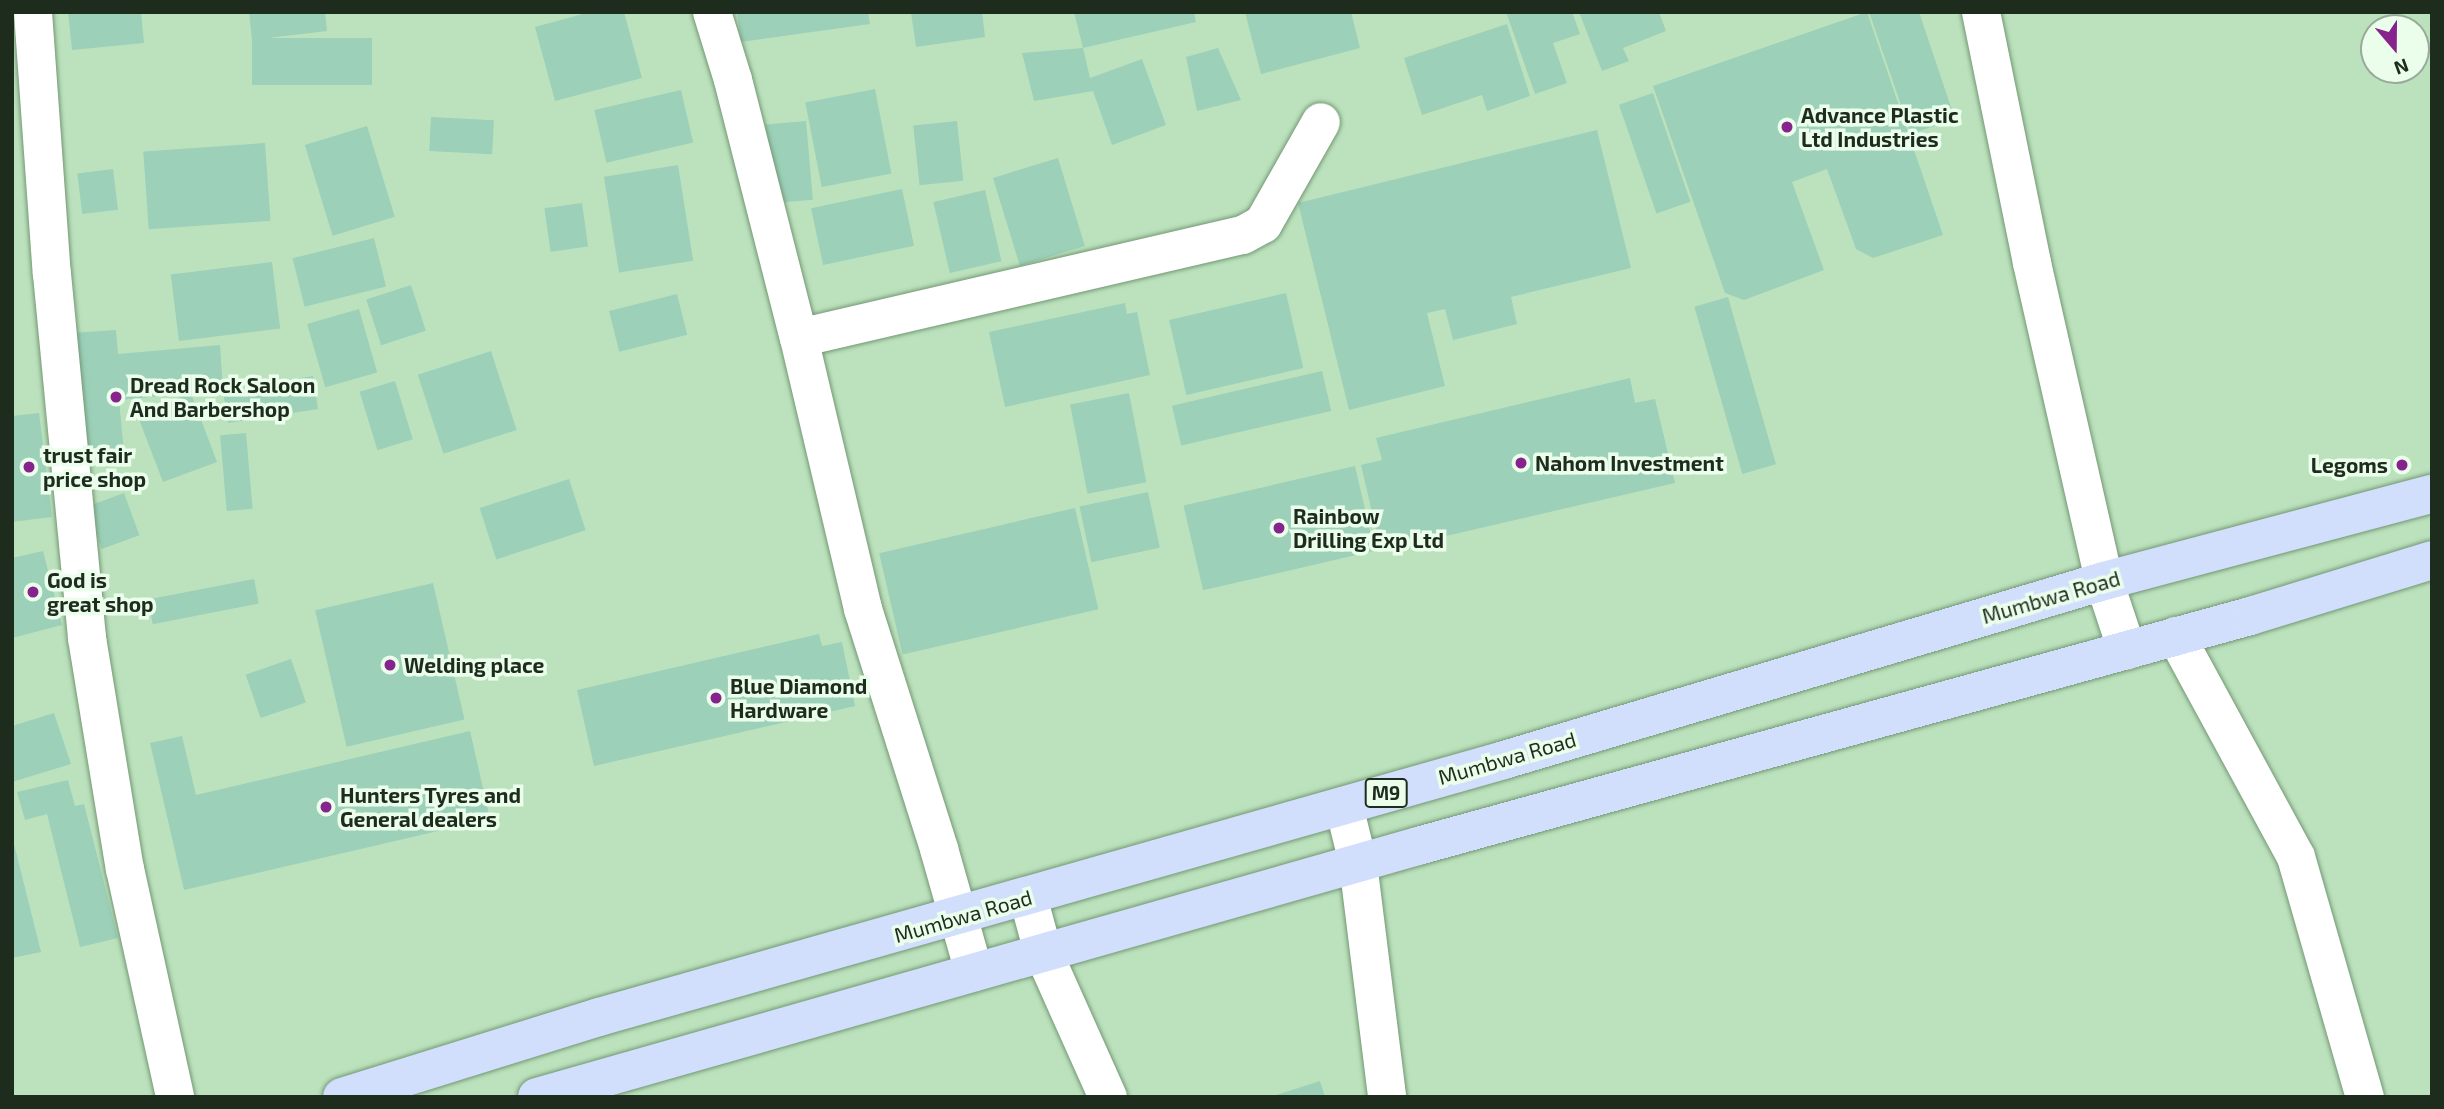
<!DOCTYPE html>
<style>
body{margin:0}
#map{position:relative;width:2444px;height:1109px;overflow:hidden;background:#bce2bd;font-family:"Exo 2",sans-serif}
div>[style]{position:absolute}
.building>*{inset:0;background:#9cd0b9;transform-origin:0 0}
.roads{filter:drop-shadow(0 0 2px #749775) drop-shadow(0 0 2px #749775)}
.minor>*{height:38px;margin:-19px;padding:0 19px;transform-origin:19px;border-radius:19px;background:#fff}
.major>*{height:38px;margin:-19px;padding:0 19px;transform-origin:19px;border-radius:19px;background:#d1dffd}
.dots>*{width:19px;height:19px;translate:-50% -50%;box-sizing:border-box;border:4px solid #eafeeb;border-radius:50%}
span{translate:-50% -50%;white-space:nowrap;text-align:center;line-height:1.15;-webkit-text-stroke:7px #eafeeb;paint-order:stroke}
.shield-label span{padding:2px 5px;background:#eafeeb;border:2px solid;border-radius:5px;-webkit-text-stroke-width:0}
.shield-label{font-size:19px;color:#1e2c1e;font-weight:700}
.poi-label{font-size:21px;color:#1e2c1e;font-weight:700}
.left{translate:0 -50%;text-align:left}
.right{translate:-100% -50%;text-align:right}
.street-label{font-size:21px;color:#1e2c1e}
.frame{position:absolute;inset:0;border:14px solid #1e2c1e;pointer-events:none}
.north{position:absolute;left:2360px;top:14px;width:70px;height:70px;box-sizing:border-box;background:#eafeeb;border:2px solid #98aa99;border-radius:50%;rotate:160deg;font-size:19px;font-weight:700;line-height:28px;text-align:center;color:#1e2c1e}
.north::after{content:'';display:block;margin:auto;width:24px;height:32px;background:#86238c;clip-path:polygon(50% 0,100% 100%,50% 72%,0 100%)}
</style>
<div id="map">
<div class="building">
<div style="clip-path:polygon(68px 12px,141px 12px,144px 43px,72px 50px)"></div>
<div style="clip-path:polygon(249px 12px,325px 12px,327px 31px,252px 40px)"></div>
<div style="clip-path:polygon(590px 12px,624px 12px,642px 78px,555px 101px,535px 27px)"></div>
<div style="clip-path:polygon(737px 12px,868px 12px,870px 24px,741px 42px)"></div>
<div style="clip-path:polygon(911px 12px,982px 12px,985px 37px,916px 47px)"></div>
<div style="clip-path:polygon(1074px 12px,1194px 12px,1196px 22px,1083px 48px)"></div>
<div style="clip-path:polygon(1245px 12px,1351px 12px,1360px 48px,1261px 74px)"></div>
<div style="clip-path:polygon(1506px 12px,1572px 12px,1580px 34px,1553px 43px,1567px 83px,1535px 94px)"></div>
<div style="clip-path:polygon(1579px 12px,1659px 12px,1666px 31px,1623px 48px,1629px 61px,1602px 71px)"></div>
<div style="clip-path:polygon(1867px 12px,1943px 235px,1873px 258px,1856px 249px,1827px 169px,1792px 182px,1824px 270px,1744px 300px,1725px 293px,1653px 86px)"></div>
<div style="clip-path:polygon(1869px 12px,1919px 12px,1955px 119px,1911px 134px)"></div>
<div style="clip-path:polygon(1507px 24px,1530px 96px,1487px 111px,1482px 95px,1422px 115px,1404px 58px)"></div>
<div style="left:372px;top:38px;width:47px;height:120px;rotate:90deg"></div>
<div style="clip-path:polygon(1083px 48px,1090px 78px,1142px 59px,1166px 125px,1112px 145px,1093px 91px,1034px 101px,1022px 53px)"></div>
<div style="clip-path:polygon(1218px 48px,1241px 100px,1197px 111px,1186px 57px)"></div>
<div style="left:875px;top:89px;width:86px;height:71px;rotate:79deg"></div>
<div style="left:681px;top:90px;width:54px;height:89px;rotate:77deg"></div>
<div style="left:1653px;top:93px;width:115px;height:36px;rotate:71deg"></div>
<div style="left:431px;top:117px;width:63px;height:34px;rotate:3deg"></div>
<div style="left:806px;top:121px;width:79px;height:41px;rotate:85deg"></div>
<div style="left:957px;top:121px;width:60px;height:44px;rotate:84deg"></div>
<div style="left:367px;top:126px;width:95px;height:65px;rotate:73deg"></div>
<div style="clip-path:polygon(1597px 130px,1631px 268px,1511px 297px,1517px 324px,1453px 340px,1445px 309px,1427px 313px,1445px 386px,1349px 410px,1298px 203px)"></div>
<div style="left:265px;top:143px;width:78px;height:122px;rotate:86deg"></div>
<div style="left:1058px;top:158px;width:92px;height:68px;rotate:73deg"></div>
<div style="left:678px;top:165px;width:97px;height:75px;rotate:81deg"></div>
<div style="left:113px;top:169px;width:41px;height:36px;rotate:83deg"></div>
<div style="left:902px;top:189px;width:58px;height:93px;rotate:78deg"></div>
<div style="left:985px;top:190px;width:73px;height:53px;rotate:77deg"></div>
<div style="left:582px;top:203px;width:44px;height:38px;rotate:82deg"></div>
<div style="left:374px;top:238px;width:50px;height:84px;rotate:76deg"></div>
<div style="left:272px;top:262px;width:67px;height:102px;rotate:83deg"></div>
<div style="left:411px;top:285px;width:48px;height:47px;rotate:72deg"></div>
<div style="left:1286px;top:293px;width:77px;height:120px;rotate:77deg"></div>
<div style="left:677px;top:294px;width:42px;height:70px;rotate:76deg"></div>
<div style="left:1728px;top:297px;width:174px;height:35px;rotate:74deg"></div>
<div style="clip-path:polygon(1125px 303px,1127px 314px,1137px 312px,1150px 375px,1005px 407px,989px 332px)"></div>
<div style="left:359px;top:309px;width:66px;height:54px;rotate:74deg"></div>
<div style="clip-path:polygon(116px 330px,118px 354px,220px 345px,223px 391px,313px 376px,318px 409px,228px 423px,223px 391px,191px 393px,217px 462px,163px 482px,137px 414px,191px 393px,119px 400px,125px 463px,83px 467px,72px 333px)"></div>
<div style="left:491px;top:351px;width:83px;height:77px;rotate:72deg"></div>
<div style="left:1322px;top:371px;width:41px;height:154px;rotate:77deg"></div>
<div style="clip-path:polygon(1630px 378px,1635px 403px,1655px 399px,1675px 483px,1381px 551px,1361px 465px,1382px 460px,1376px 438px)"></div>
<div style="left:395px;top:381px;width:61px;height:37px;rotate:73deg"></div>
<div style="left:1129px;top:393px;width:91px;height:60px;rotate:79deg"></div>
<div style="clip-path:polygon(39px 413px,52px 517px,12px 522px,12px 416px)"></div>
<div style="left:246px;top:433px;width:76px;height:26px;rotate:85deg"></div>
<div style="left:1355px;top:466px;width:87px;height:176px;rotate:77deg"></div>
<div style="left:569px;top:479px;width:54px;height:94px;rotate:72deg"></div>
<div style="left:1148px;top:492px;width:57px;height:70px;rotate:78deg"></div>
<div style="left:124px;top:493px;width:45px;height:40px;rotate:70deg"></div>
<div style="left:1075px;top:508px;width:104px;height:201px;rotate:77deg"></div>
<div style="clip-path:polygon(43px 551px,62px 625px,12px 638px,12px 558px)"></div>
<div style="left:254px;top:579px;width:25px;height:108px;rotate:79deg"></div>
<div style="left:433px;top:583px;width:140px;height:121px;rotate:77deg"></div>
<div style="clip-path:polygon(819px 634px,822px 646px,842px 642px,855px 706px,594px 766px,577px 690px)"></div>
<div style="left:291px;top:659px;width:46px;height:48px;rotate:71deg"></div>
<div style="clip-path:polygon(54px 713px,71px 764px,12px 782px,12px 726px)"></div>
<div style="clip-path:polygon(470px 731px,490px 819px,184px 890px,150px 743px,182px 736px,196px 795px)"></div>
<div style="clip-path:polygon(68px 780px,75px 806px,84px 804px,118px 938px,80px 947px,47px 814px,25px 820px,17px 792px)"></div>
<div style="clip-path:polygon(12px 836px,41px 952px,12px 958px)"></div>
<div style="clip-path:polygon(1320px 1081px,1325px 1097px,1273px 1097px,1273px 1096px)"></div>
</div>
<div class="roads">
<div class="minor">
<div style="left:33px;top:12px;width:263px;rotate:85.9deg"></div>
<div style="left:52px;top:274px;width:366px;rotate:84.5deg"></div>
<div style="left:87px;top:638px;width:234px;rotate:80.7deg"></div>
<div style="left:125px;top:869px;width:233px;rotate:77.6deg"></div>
<div style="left:712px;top:12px;width:71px;rotate:72.8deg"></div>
<div style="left:733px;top:80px;width:266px;rotate:75.7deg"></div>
<div style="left:799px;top:338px;width:278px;rotate:76.7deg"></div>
<div style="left:863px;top:609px;width:252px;rotate:72.4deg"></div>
<div style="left:939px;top:849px;width:128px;rotate:74.1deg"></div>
<div style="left:1981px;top:12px;width:256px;rotate:78.5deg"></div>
<div style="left:2032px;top:263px;width:326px;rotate:77.2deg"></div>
<div style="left:2104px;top:581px;width:73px;rotate:71.6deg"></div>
<div style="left:799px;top:338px;width:456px;rotate:-13.1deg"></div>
<div style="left:1243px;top:235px;width:23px;rotate:-29deg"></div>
<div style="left:1263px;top:224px;width:117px;rotate:-60.4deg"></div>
<div style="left:2176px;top:636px;width:251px;rotate:61.5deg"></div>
<div style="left:2296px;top:857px;width:250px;rotate:74deg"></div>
<div style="left:1344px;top:806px;width:59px;rotate:76.2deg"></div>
<div style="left:1358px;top:863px;width:236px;rotate:82.9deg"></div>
<div style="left:1028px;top:897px;width:57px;rotate:74.7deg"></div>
<div style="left:1043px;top:952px;width:159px;rotate:65.9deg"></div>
</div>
<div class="major">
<div style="left:342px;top:1097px;width:269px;rotate:-17.3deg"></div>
<div style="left:599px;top:1017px;width:941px;rotate:-15.85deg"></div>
<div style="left:1504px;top:760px;width:626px;rotate:-16.61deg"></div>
<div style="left:2104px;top:581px;width:339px;rotate:-14.9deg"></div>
<div style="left:537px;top:1097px;width:916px;rotate:-15.9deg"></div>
<div style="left:1418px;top:846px;width:863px;rotate:-15.45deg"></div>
<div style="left:2250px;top:616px;width:190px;rotate:-17.1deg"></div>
</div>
</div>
<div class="dots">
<div style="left:1787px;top:127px;background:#86238c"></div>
<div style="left:116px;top:397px;background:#86238c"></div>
<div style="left:1521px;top:463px;background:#86238c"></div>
<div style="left:2402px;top:465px;background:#86238c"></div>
<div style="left:29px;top:467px;background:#86238c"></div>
<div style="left:1279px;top:528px;background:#86238c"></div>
<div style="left:33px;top:592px;background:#86238c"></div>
<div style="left:390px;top:665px;background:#86238c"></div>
<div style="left:716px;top:698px;background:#86238c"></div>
<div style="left:326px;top:807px;background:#86238c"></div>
</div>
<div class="shield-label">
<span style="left:1386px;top:793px">M9</span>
</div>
<div class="poi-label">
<span class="left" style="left:1801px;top:127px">Advance Plastic<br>Ltd Industries</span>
<span class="left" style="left:130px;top:397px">Dread Rock Saloon<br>And Barbershop</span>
<span class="left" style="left:43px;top:467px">trust fair<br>price shop</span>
<span class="left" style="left:1535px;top:463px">Nahom Investment</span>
<span class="right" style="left:2388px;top:465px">Legoms</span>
<span class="left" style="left:1293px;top:528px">Rainbow<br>Drilling Exp Ltd</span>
<span class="left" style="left:47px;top:592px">God is<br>great shop</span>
<span class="left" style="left:404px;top:665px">Welding place</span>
<span class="left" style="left:730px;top:698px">Blue Diamond<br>Hardware</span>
<span class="left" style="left:340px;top:807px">Hunters Tyres and<br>General dealers</span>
</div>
<div class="street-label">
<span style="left:2051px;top:597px;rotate:-16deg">Mumbwa Road</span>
<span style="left:1507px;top:758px;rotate:-16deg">Mumbwa Road</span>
<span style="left:963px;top:916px;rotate:-16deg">Mumbwa Road</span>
</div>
<div class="frame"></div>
<div class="north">N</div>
</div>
